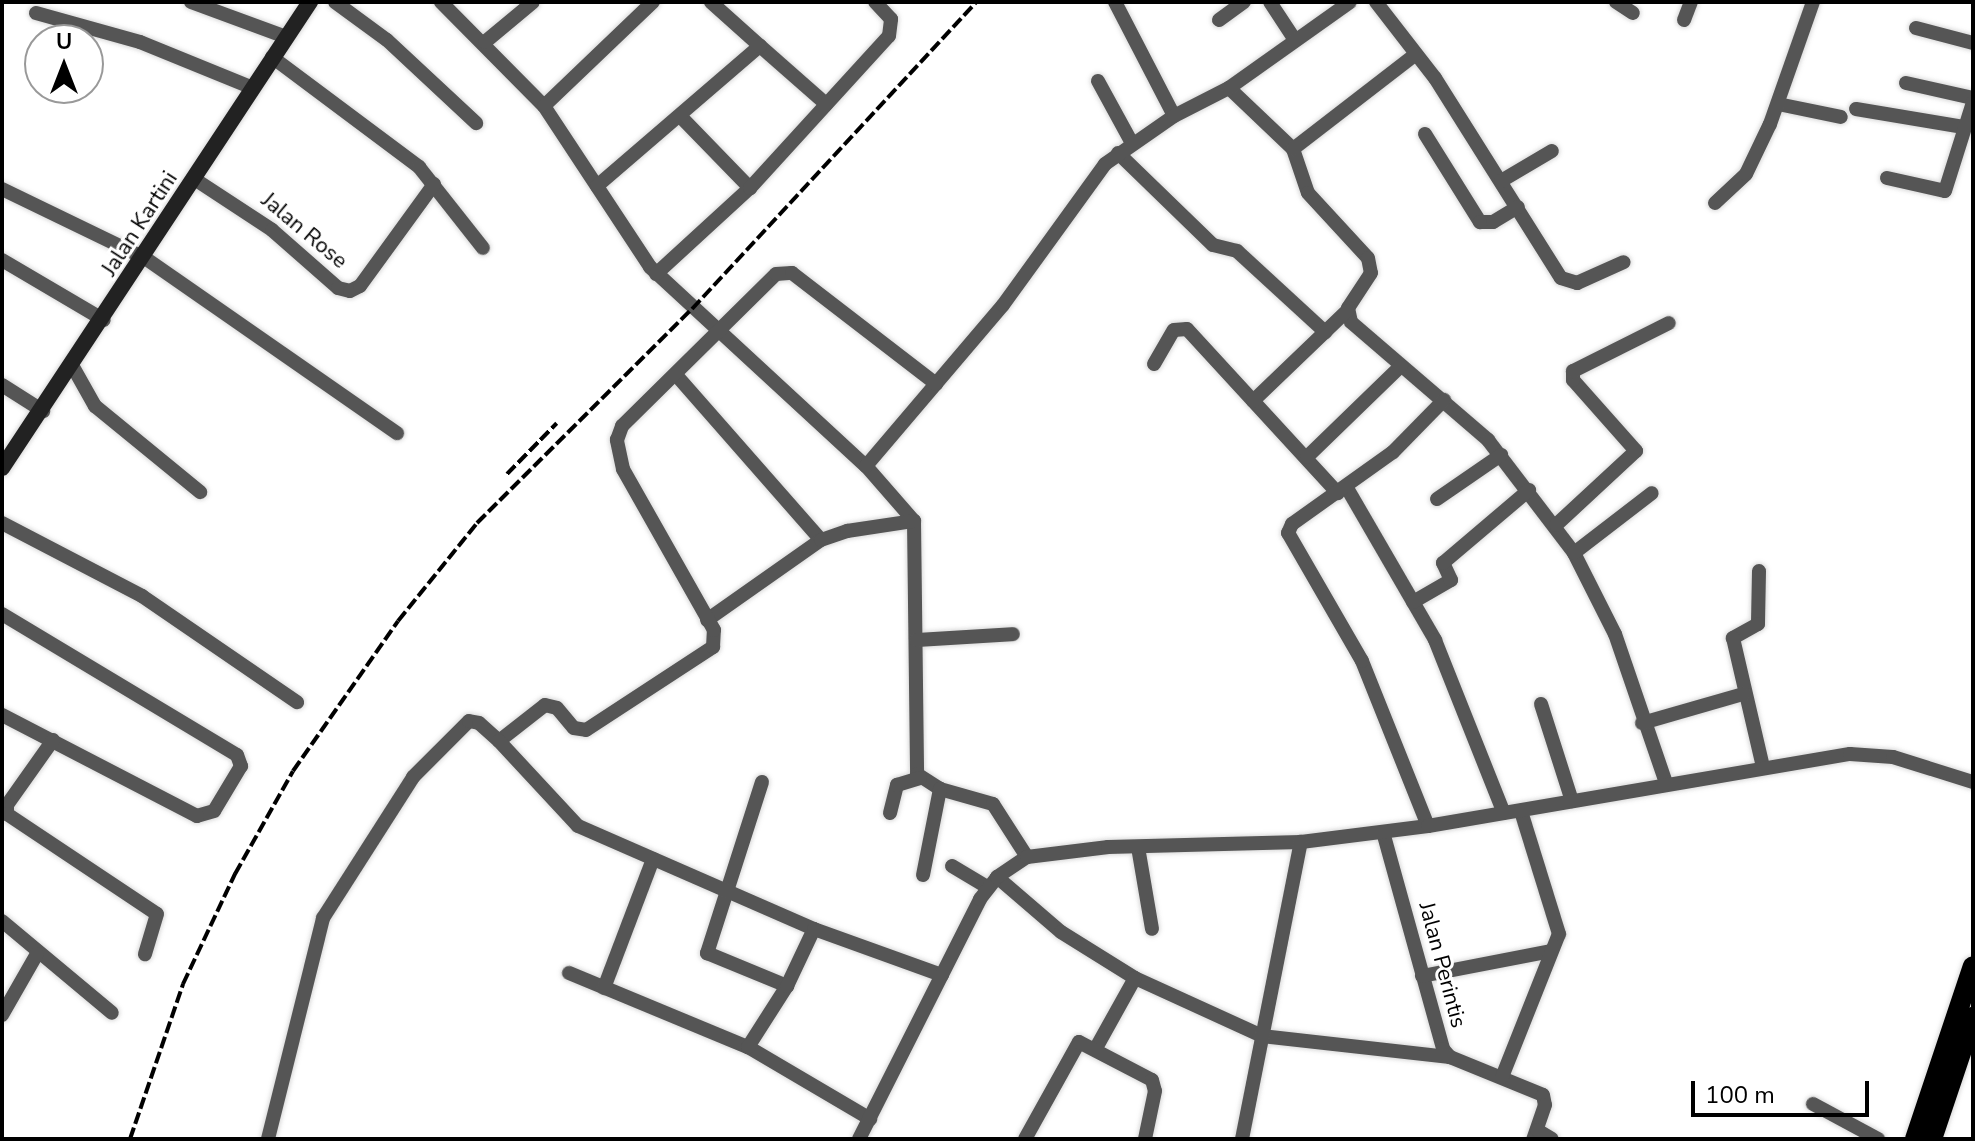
<!DOCTYPE html>
<style>
body{margin:0}
#map{position:relative;width:1975px;height:1141px;overflow:hidden;background:#fff;font-family:"Nunito Sans",sans-serif}
div>[style]{position:absolute}
.roads{filter:drop-shadow(0 0 2px #dbdbdb) drop-shadow(0 0 2px #dbdbdb)}
.street>*{height:14px;margin:-7px;padding:0 7px;transform-origin:7px;border-radius:7px;background:#555}
.secondary>*{height:16px;margin:-8px;padding:0 8px;transform-origin:8px;border-radius:8px;background:#222}
.primary>*{height:20px;margin:-10px;padding:0 10px;transform-origin:10px;border-radius:10px;background:#000}
.rail>*{height:4px;margin-top:-2px;transform-origin:0;background:repeating-linear-gradient(90deg,#000 0 12px,transparent 0 16px)}
span{translate:-50% -50%;white-space:nowrap;text-align:center;line-height:1.15;-webkit-text-stroke:6px #fff;paint-order:stroke}
.street-label{font-size:22px;color:#000}
.frame{position:absolute;inset:0;border:4px solid #000;pointer-events:none}
.north{position:absolute;left:24px;top:24px;width:80px;height:80px;box-sizing:border-box;background:#fff;border:2px solid #999;border-radius:50%;rotate:0deg;font-size:22px;font-weight:700;line-height:32px;text-align:center;color:#000}
.north::after{content:'';display:block;margin:auto;width:28px;height:36px;background:#000;clip-path:polygon(50% 0,100% 100%,50% 72%,0 100%)}
.scale{position:absolute;left:1691px;top:1081px;width:178px;height:36px;box-sizing:border-box;border:4px solid #000;border-top:0;padding-left:10px;font-size:24px;line-height:28px;white-space:nowrap;color:#000;-webkit-text-stroke:6px #fff;paint-order:stroke}
</style>
<div id="map">
<div class="roads">
<div class="street">
<div style="left:191px;top:2px;width:101px;rotate:20.2deg"></div>
<div style="left:335px;top:2px;width:64px;rotate:36.2deg"></div>
<div style="left:387px;top:40px;width:122px;rotate:43deg"></div>
<div style="left:441px;top:2px;width:146px;rotate:45.3deg"></div>
<div style="left:544px;top:106px;width:193px;rotate:56.6deg"></div>
<div style="left:650px;top:267px;width:294px;rotate:42.7deg"></div>
<div style="left:866px;top:466px;width:73px;rotate:48.9deg"></div>
<div style="left:914px;top:521px;width:253px;rotate:89.3deg"></div>
<div style="left:917px;top:774px;width:27px;rotate:33deg"></div>
<div style="left:940px;top:789px;width:55px;rotate:15.8deg"></div>
<div style="left:993px;top:804px;width:63px;rotate:57.3deg"></div>
<div style="left:1115px;top:2px;width:128px;rotate:62.6deg"></div>
<div style="left:1270px;top:2px;width:45px;rotate:56.7deg"></div>
<div style="left:1376px;top:2px;width:96px;rotate:52.2deg"></div>
<div style="left:1435px;top:78px;width:236px;rotate:57.8deg"></div>
<div style="left:1561px;top:278px;width:17px;rotate:17deg"></div>
<div style="left:1577px;top:283px;width:51px;rotate:-24.1deg"></div>
<div style="left:1616px;top:2px;width:20px;rotate:33deg"></div>
<div style="left:36px;top:13px;width:108px;rotate:15.6deg"></div>
<div style="left:140px;top:42px;width:122px;rotate:22.2deg"></div>
<div style="left:1219px;top:20px;width:31px;rotate:-36deg"></div>
<div style="left:1684px;top:20px;width:19px;rotate:-69deg"></div>
<div style="left:1916px;top:28px;width:59px;rotate:14.7deg"></div>
<div style="left:485px;top:42px;width:62px;rotate:-39.8deg"></div>
<div style="left:760px;top:46px;width:88px;rotate:41.3deg"></div>
<div style="left:272px;top:57px;width:184px;rotate:36.8deg"></div>
<div style="left:419px;top:167px;width:103px;rotate:51.7deg"></div>
<div style="left:1098px;top:81px;width:71px;rotate:61.3deg"></div>
<div style="left:1906px;top:83px;width:69px;rotate:12.6deg"></div>
<div style="left:1229px;top:88px;width:88px;rotate:43.6deg"></div>
<div style="left:1293px;top:149px;width:46px;rotate:71.2deg"></div>
<div style="left:1308px;top:193px;width:88px;rotate:47.3deg"></div>
<div style="left:1368px;top:258px;width:15px;rotate:79deg"></div>
<div style="left:1371px;top:273px;width:42px;rotate:123.3deg"></div>
<div style="left:1348px;top:308px;width:14px;rotate:78deg"></div>
<div style="left:1351px;top:322px;width:181px;rotate:40.7deg"></div>
<div style="left:1488px;top:440px;width:142px;rotate:52.7deg"></div>
<div style="left:1574px;top:553px;width:91px;rotate:63.2deg"></div>
<div style="left:1615px;top:634px;width:157px;rotate:71.1deg"></div>
<div style="left:1778px;top:104px;width:64px;rotate:11.7deg"></div>
<div style="left:544px;top:106px;width:151px;rotate:-43.7deg"></div>
<div style="left:1856px;top:109px;width:109px;rotate:9.5deg"></div>
<div style="left:682px;top:118px;width:98px;rotate:45.8deg"></div>
<div style="left:1425px;top:134px;width:104px;rotate:58deg"></div>
<div style="left:1480px;top:222px;width:13px"></div>
<div style="left:1493px;top:222px;width:29px;rotate:-31deg"></div>
<div style="left:1293px;top:149px;width:155px;rotate:-37.7deg"></div>
<div style="left:1118px;top:153px;width:132px;rotate:44.1deg"></div>
<div style="left:1213px;top:245px;width:25px;rotate:14deg"></div>
<div style="left:1237px;top:251px;width:120px;rotate:42.6deg"></div>
<div style="left:1887px;top:178px;width:59px;rotate:12.6deg"></div>
<div style="left:1945px;top:191px;width:93px;rotate:-72.5deg"></div>
<div style="left:196px;top:180px;width:91px;rotate:33.3deg"></div>
<div style="left:272px;top:230px;width:88px;rotate:41.3deg"></div>
<div style="left:338px;top:288px;width:12px;rotate:14deg"></div>
<div style="left:350px;top:291px;width:11px;rotate:-27deg"></div>
<div style="left:360px;top:286px;width:126px;rotate:-54deg"></div>
<div style="left:1501px;top:181px;width:59px;rotate:-30.5deg"></div>
<div style="left:597px;top:186px;width:215px;rotate:-40.7deg"></div>
<div style="left:760px;top:46px;width:66px;rotate:-138.1deg"></div>
<div style="left:2px;top:189px;width:159px;rotate:25.8deg"></div>
<div style="left:145px;top:258px;width:307px;rotate:34.8deg"></div>
<div style="left:1715px;top:203px;width:42px;rotate:-43.1deg"></div>
<div style="left:1746px;top:174px;width:55px;rotate:-64.4deg"></div>
<div style="left:1770px;top:124px;width:129px;rotate:-70.6deg"></div>
<div style="left:2px;top:260px;width:118px;rotate:30.5deg"></div>
<div style="left:656px;top:274px;width:127px;rotate:-42.5deg"></div>
<div style="left:750px;top:188px;width:206px;rotate:-47.6deg"></div>
<div style="left:889px;top:36px;width:17px;rotate:-83deg"></div>
<div style="left:891px;top:19px;width:23px;rotate:-133deg"></div>
<div style="left:1154px;top:364px;width:39px;rotate:-60deg"></div>
<div style="left:1174px;top:330px;width:13px;rotate:-4deg"></div>
<div style="left:1187px;top:329px;width:223px;rotate:47.4deg"></div>
<div style="left:73px;top:367px;width:45px;rotate:60.6deg"></div>
<div style="left:95px;top:406px;width:136px;rotate:39.3deg"></div>
<div style="left:677px;top:376px;width:218px;rotate:48.7deg"></div>
<div style="left:2px;top:385px;width:49px;rotate:32.4deg"></div>
<div style="left:1253px;top:401px;width:130px;rotate:-43.8deg"></div>
<div style="left:1307px;top:457px;width:131px;rotate:-44.1deg"></div>
<div style="left:866px;top:466px;width:211px;rotate:-49.6deg"></div>
<div style="left:1003px;top:305px;width:174px;rotate:-54.1deg"></div>
<div style="left:1105px;top:164px;width:84px;rotate:-34.8deg"></div>
<div style="left:1174px;top:116px;width:62px;rotate:-27deg"></div>
<div style="left:1229px;top:88px;width:148px;rotate:-35.4deg"></div>
<div style="left:1347px;top:488px;width:176px;rotate:59.9deg"></div>
<div style="left:1435px;top:640px;width:186px;rotate:68.3deg"></div>
<div style="left:1437px;top:499px;width:78px;rotate:-34.5deg"></div>
<div style="left:2px;top:523px;width:158px;rotate:27.5deg"></div>
<div style="left:142px;top:596px;width:188px;rotate:34.4deg"></div>
<div style="left:1556px;top:525px;width:109px;rotate:-42.8deg"></div>
<div style="left:1636px;top:451px;width:95px;rotate:-131.6deg"></div>
<div style="left:1573px;top:380px;width:9px;rotate:-90deg"></div>
<div style="left:1573px;top:371px;width:107px;rotate:-26.6deg"></div>
<div style="left:1574px;top:553px;width:98px;rotate:-37.6deg"></div>
<div style="left:1759px;top:571px;width:53px;rotate:91.1deg"></div>
<div style="left:1758px;top:624px;width:29px;rotate:151deg"></div>
<div style="left:1733px;top:638px;width:132px;rotate:76.9deg"></div>
<div style="left:1413px;top:602px;width:44px;rotate:-30.1deg"></div>
<div style="left:1451px;top:580px;width:19px;rotate:-115deg"></div>
<div style="left:1443px;top:563px;width:113px;rotate:-40.3deg"></div>
<div style="left:2px;top:614px;width:274px;rotate:31deg"></div>
<div style="left:237px;top:755px;width:12px;rotate:70deg"></div>
<div style="left:241px;top:766px;width:52px;rotate:121deg"></div>
<div style="left:214px;top:811px;width:18px;rotate:164deg"></div>
<div style="left:197px;top:816px;width:220px;rotate:-152.6deg"></div>
<div style="left:707px;top:620px;width:139px;rotate:-35.1deg"></div>
<div style="left:821px;top:540px;width:28px;rotate:-19deg"></div>
<div style="left:847px;top:531px;width:68px;rotate:-8.5deg"></div>
<div style="left:916px;top:640px;width:97px;rotate:-3.5deg"></div>
<div style="left:1541px;top:704px;width:102px;rotate:72.3deg"></div>
<div style="left:1642px;top:723px;width:105px;rotate:-16deg"></div>
<div style="left:53px;top:740px;width:80px;rotate:125.3deg"></div>
<div style="left:7px;top:805px;width:9px;rotate:90deg"></div>
<div style="left:7px;top:814px;width:180px;rotate:33.7deg"></div>
<div style="left:157px;top:914px;width:42px;rotate:106.7deg"></div>
<div style="left:499px;top:741px;width:58px;rotate:-38deg"></div>
<div style="left:545px;top:705px;width:12px;rotate:14deg"></div>
<div style="left:557px;top:708px;width:26px;rotate:50deg"></div>
<div style="left:574px;top:728px;width:12px;rotate:9deg"></div>
<div style="left:586px;top:730px;width:152px;rotate:-33.2deg"></div>
<div style="left:713px;top:647px;width:17px;rotate:-87deg"></div>
<div style="left:714px;top:630px;width:185px;rotate:-119.5deg"></div>
<div style="left:623px;top:469px;width:30px;rotate:-102deg"></div>
<div style="left:617px;top:440px;width:15px;rotate:-70deg"></div>
<div style="left:622px;top:426px;width:216px;rotate:-44.6deg"></div>
<div style="left:776px;top:274px;width:16px;rotate:-4deg"></div>
<div style="left:792px;top:273px;width:182px;rotate:37.6deg"></div>
<div style="left:762px;top:782px;width:180px;rotate:107.8deg"></div>
<div style="left:707px;top:953px;width:87px;rotate:22.4deg"></div>
<div style="left:890px;top:813px;width:29px;rotate:-76deg"></div>
<div style="left:897px;top:785px;width:24px;rotate:-17deg"></div>
<div style="left:1428px;top:826px;width:178px;rotate:-111.8deg"></div>
<div style="left:1362px;top:661px;width:148px;rotate:-120deg"></div>
<div style="left:1288px;top:533px;width:10px;rotate:-66deg"></div>
<div style="left:1292px;top:524px;width:124px;rotate:-35.5deg"></div>
<div style="left:1393px;top:452px;width:73px;rotate:-45.6deg"></div>
<div style="left:1383px;top:832px;width:225px;rotate:74.5deg"></div>
<div style="left:1443px;top:1049px;width:11px;rotate:49deg"></div>
<div style="left:1450px;top:1057px;width:100px;rotate:22.2deg"></div>
<div style="left:1543px;top:1095px;width:10px;rotate:79deg"></div>
<div style="left:1545px;top:1105px;width:36px;rotate:109deg"></div>
<div style="left:1138px;top:847px;width:83px;rotate:80.3deg"></div>
<div style="left:952px;top:866px;width:41px;rotate:31deg"></div>
<div style="left:923px;top:875px;width:88px;rotate:-78.8deg"></div>
<div style="left:997px;top:877px;width:84px;rotate:40.7deg"></div>
<div style="left:1061px;top:932px;width:87px;rotate:31.9deg"></div>
<div style="left:1135px;top:978px;width:140px;rotate:24.5deg"></div>
<div style="left:1262px;top:1036px;width:189px;rotate:6.4deg"></div>
<div style="left:2px;top:921px;width:143px;rotate:39.9deg"></div>
<div style="left:569px;top:973px;width:194px;rotate:22.5deg"></div>
<div style="left:748px;top:1047px;width:142px;rotate:30.5deg"></div>
<div style="left:1422px;top:976px;width:131px;rotate:-11deg"></div>
<div style="left:604px;top:988px;width:138px;rotate:-69.2deg"></div>
<div style="left:2px;top:1015px;width:70px;rotate:-60.2deg"></div>
<div style="left:748px;top:1047px;width:72px;rotate:-57.4deg"></div>
<div style="left:787px;top:986px;width:63px;rotate:-64.7deg"></div>
<div style="left:1096px;top:1048px;width:80px;rotate:-60.9deg"></div>
<div style="left:1502px;top:1077px;width:154px;rotate:-68.3deg"></div>
<div style="left:1559px;top:934px;width:129px;rotate:-107.2deg"></div>
<div style="left:1813px;top:1104px;width:74px;rotate:28.3deg"></div>
<div style="left:1537px;top:1130px;width:17px;rotate:31deg"></div>
<div style="left:268px;top:1139px;width:228px;rotate:-76deg"></div>
<div style="left:323px;top:918px;width:167px;rotate:-57.4deg"></div>
<div style="left:413px;top:777px;width:79px;rotate:-45deg"></div>
<div style="left:469px;top:721px;width:10px;rotate:11deg"></div>
<div style="left:479px;top:723px;width:27px;rotate:42deg"></div>
<div style="left:499px;top:741px;width:116px;rotate:47.1deg"></div>
<div style="left:578px;top:826px;width:257px;rotate:23.6deg"></div>
<div style="left:814px;top:929px;width:136px;rotate:19.8deg"></div>
<div style="left:859px;top:1139px;width:269px;rotate:-63.2deg"></div>
<div style="left:980px;top:899px;width:28px;rotate:-52deg"></div>
<div style="left:997px;top:877px;width:36px;rotate:-34deg"></div>
<div style="left:1027px;top:857px;width:82px;rotate:-7deg"></div>
<div style="left:1108px;top:847px;width:193px;rotate:-1.5deg"></div>
<div style="left:1301px;top:842px;width:128px;rotate:-7.2deg"></div>
<div style="left:1428px;top:826px;width:428px;rotate:-9.7deg"></div>
<div style="left:1850px;top:754px;width:43px;rotate:4deg"></div>
<div style="left:1893px;top:757px;width:84px;rotate:17.4deg"></div>
<div style="left:1025px;top:1139px;width:111px;rotate:-60.9deg"></div>
<div style="left:1079px;top:1042px;width:82px;rotate:27.5deg"></div>
<div style="left:1152px;top:1080px;width:11px;rotate:75deg"></div>
<div style="left:1155px;top:1091px;width:49px;rotate:101.8deg"></div>
<div style="left:1242px;top:1139px;width:303px;rotate:-78.8deg"></div>
</div>
<div class="secondary">
<div style="left:2px;top:468px;width:559px;rotate:-56.54deg"></div>
</div>
<div class="primary">
<div style="left:1915px;top:1139px;width:182px;rotate:-71.5deg"></div>
<div style="left:1932px;top:1139px;width:129px;rotate:-71.4deg"></div>
</div>
</div>
<div class="rail">
<div style="left:507px;top:474px;width:71px;rotate:-45.6deg"></div>
<div style="left:130px;top:1139px;width:164px;rotate:-71.1deg"></div>
<div style="left:183px;top:984px;width:122px;rotate:-64.7deg"></div>
<div style="left:235px;top:874px;width:118px;rotate:-60.6deg"></div>
<div style="left:293px;top:771px;width:183px;rotate:-55deg"></div>
<div style="left:398px;top:621px;width:126px;rotate:-51.1deg"></div>
<div style="left:477px;top:523px;width:303px;rotate:-44.9deg"></div>
<div style="left:692px;top:309px;width:418px;rotate:-47.2deg"></div>
</div>
<div class="street-label">
<span style="left:140px;top:224px;rotate:-57deg">Jalan Kartini</span>
<span style="left:304px;top:231px;rotate:40deg">Jalan Rose</span>
<span style="left:1442px;top:965px;rotate:75deg">Jalan Perintis</span>
</div>
<div class="frame"></div>
<div class="north">U</div>
<div class="scale">100 m</div>
</div>
